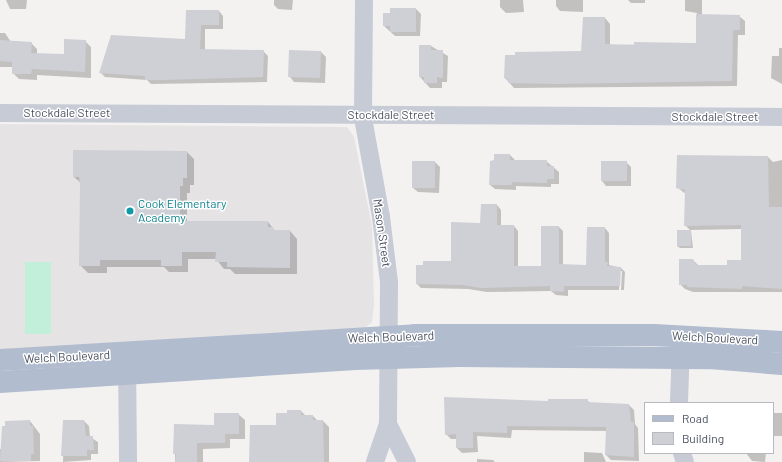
<!DOCTYPE html>
<style>
body{margin:0}
#map{position:relative;width:782px;height:462px;overflow:hidden;background:#f4f2f1;font-family:Barlow,sans-serif}
div>[style]{position:absolute}
.education>*{inset:0;background:#e5e3e4}
.green>*{inset:0;background:#c2efda;transform-origin:0 0}
.shadow>*{inset:0;background:#0003;transform-origin:0 0}
.building>*{inset:0;background:#ced0d6;transform-origin:0 0}
.minor>*{height:18px;margin:-9px;padding:0 9px;transform-origin:9px;border-radius:9px;background:#c6cbd5}
.major>*{height:22px;margin:-11px;padding:0 11px;transform-origin:11px;border-radius:11px;background:#b2bccf}
.dots>*{width:11px;height:11px;translate:-50% -50%;box-sizing:border-box;border:2px solid #fff;border-radius:50%}
span{translate:-50% -50%;white-space:nowrap;text-align:center;line-height:1.15;-webkit-text-stroke:3px #fff;paint-order:stroke}
.street-label{font-size:12px;color:#49515f}
.culture-label{font-size:12px;color:#0d838f}
.left{translate:0 -50%;text-align:left}
.legend{position:absolute;left:644px;top:402px;width:130px;height:52px;box-sizing:border-box;background:#fff;border:1px solid #b6b9bf;margin:0;padding:5px 7px;list-style:none;font-size:12px;color:#49515f}
.legend li{display:flex;align-items:center;gap:8px;height:20px}
.legend b{width:20px;border:1px solid #b6b9bf}
</style>
<div id="map">
<div class="education">
<div style="clip-path:polygon(0 124px,347px 127px,354px 137px,372px 226px,374px 304px,372px 322px,365px 328px,0 352px)"></div>
</div>
<div class="green">
<div style="left:25px;top:262px;width:26px;height:72px"></div>
</div>
<div class="shadow">
<div style="clip-path:polygon(6px 0,27px 0,26px 9px,10px 9px)"></div>
<div style="clip-path:polygon(274px 0,293px 0,292px 10px,278px 9px,274px 5px)"></div>
<div style="clip-path:polygon(500px 0,523px 0,524px 12px,506px 13px,500px 7px)"></div>
<div style="clip-path:polygon(556px 0,583px 0,583px 12px,560px 11px,556px 6px)"></div>
<div style="clip-path:polygon(628px 0,645px 0,645px 3px,631px 3px)"></div>
<div style="clip-path:polygon(685px 0,702px 0,702px 15px,739px 16px,745px 21px,745px 35px,738px 35px,737px 86px,514px 88px,505px 78px,581px 52px,605px 18px,610px 24px,610px 45px,697px 44px,697px 13px,685px 11px)"></div>
<div style="clip-path:polygon(416px 9px,421px 14px,420px 36px,395px 36px,384px 26px,391px 14px)"></div>
<div style="clip-path:polygon(187px 11px,219px 11px,223px 16px,223px 29px,205px 29px,205px 50px,263px 51px,268px 56px,267px 82px,151px 84px,147px 80px,105px 77px,100px 72px,186px 40px)"></div>
<div style="clip-path:polygon(0 33px,5px 33px,11px 42px,31px 43px,37px 49px,37px 54px,65px 55px,85px 41px,91px 47px,91px 78px,37px 75px,37px 80px,19px 79px,13px 73px,13px 67px,0 67px)"></div>
<div style="clip-path:polygon(420px 46px,431px 46px,448px 56px,447px 82px,442px 82px,442px 88px,430px 88px,420px 77px)"></div>
<div style="clip-path:polygon(779px 48px,782px 48px,782px 84px,771px 78px,772px 56px,779px 56px)"></div>
<div style="clip-path:polygon(290px 51px,321px 52px,326px 57px,325px 83px,294px 82px,290px 77px)"></div>
<div style="clip-path:polygon(187px 152px,194px 159px,194px 185px,190px 185px,190px 193px,187px 193px,187px 222px,268px 222px,275px 231px,290px 231px,297px 239px,297px 274px,235px 274px,230px 269px,224px 269px,216px 259px,188px 259px,188px 272px,169px 272px,164px 267px,107px 267px,107px 273px,88px 273px,80px 265px,81px 183px,74px 177px)"></div>
<div style="clip-path:polygon(510px 155px,515px 160px,546px 161px,559px 172px,559px 184px,551px 184px,551px 187px,516px 186px,516px 190px,495px 189px,490px 185px)"></div>
<div style="clip-path:polygon(768px 157px,773px 162px,782px 160px,782px 292px,693px 292px,685px 289px,680px 284px,693px 260px,698px 265px,728px 266px,742px 261px,742px 229px,690px 230px,685px 225px,686px 194px,678px 188px)"></div>
<div style="clip-path:polygon(435px 162px,440px 167px,439px 193px,418px 192px,413px 188px)"></div>
<div style="clip-path:polygon(626px 162px,631px 167px,631px 186px,606px 186px,602px 181px)"></div>
<div style="clip-path:polygon(497px 205px,501px 210px,501px 226px,514px 226px,518px 231px,518px 267px,542px 267px,559px 227px,563px 231px,563px 265px,587px 266px,605px 228px,609px 233px,609px 265px,621px 268px,625px 272px,624px 290px,621px 290px,622px 271px,620px 271px,619px 290px,568px 290px,568px 296px,556px 295px,551px 291px,487px 292px,468px 289px,421px 288px,417px 284px,452px 262px)"></div>
<div style="clip-path:polygon(691px 231px,693px 248px,680px 248px,677px 246px)"></div>
<div style="clip-path:polygon(587px 400px,590px 403px,629px 405px,634px 410px,635px 424px,638px 428px,639px 461px,611px 460px,606px 455px,607px 431px,512px 430px,511px 438px,477px 436px,478px 452px,462px 453px,457px 448px,457px 439px,451px 439px,446px 434px,549px 403px)"></div>
<div style="clip-path:polygon(301px 411px,306px 416px,313px 416px,318px 421px,323px 421px,329px 427px,329px 462px,282px 462px,277px 426px,288px 414px)"></div>
<div style="left:773px;top:413px;width:9px;height:23px"></div>
<div style="clip-path:polygon(238px 414px,245px 420px,245px 439px,230px 439px,230px 448px,203px 449px,203px 462px,175px 462px,175px 425px,215px 426px)"></div>
<div style="clip-path:polygon(30px 421px,40px 434px,40px 461px,0 462px,0 449px,3px 449px)"></div>
<div style="clip-path:polygon(64px 421px,84px 421px,89px 426px,90px 437px,98px 442px,98px 454px,91px 454px,91px 460px,63px 462px)"></div>
<div style="clip-path:polygon(584px 452px,602px 453px,606px 462px,584px 462px)"></div>
<div style="clip-path:polygon(746px 453px,766px 453px,765px 462px,752px 461px)"></div>
<div style="clip-path:polygon(477px 459px,493px 460px,495px 462px,477px 462px)"></div>
</div>
<div class="building">
<div style="clip-path:polygon(390px 8px,416px 8px,416px 32px,390px 32px,390px 26px,383px 26px,383px 13px,390px 13px)"></div>
<div style="clip-path:polygon(186px 10px,219px 10px,219px 25px,201px 25px,200px 49px,264px 50px,263px 77px,162px 80px,145px 80px,145px 76px,99px 73px,111px 35px,185px 39px)"></div>
<div style="clip-path:polygon(696px 14px,740px 15px,740px 30px,733px 30px,732px 81px,559px 84px,508px 83px,508px 79px,504px 78px,505px 55px,515px 55px,515px 52px,581px 51px,583px 17px,605px 17px,605px 44px,634px 45px,634px 42px,696px 43px)"></div>
<div style="clip-path:polygon(64px 39px,86px 40px,85px 72px,32px 69px,31px 74px,12px 74px,12px 62px,0 61px,0 40px,32px 42px,31px 53px,64px 54px)"></div>
<div style="clip-path:polygon(419px 45px,431px 45px,431px 50px,443px 50px,443px 78px,437px 77px,437px 83px,424px 83px,424px 77px,419px 77px)"></div>
<div style="left:289px;top:50px;width:32px;height:27px;rotate:2deg"></div>
<div style="clip-path:polygon(73px 150px,187px 151px,187px 178px,183px 178px,183px 186px,180px 186px,180px 221px,268px 221px,268px 227px,273px 227px,273px 230px,290px 230px,290px 268px,227px 267px,227px 262px,215px 262px,216px 252px,182px 252px,182px 266px,161px 266px,161px 260px,100px 260px,100px 266px,79px 266px,80px 185px,79px 177px,73px 177px)"></div>
<div style="clip-path:polygon(494px 154px,510px 154px,510px 160px,547px 160px,547px 166px,554px 166px,554px 179px,547px 179px,547px 183px,512px 182px,512px 185px,489px 185px,490px 161px,494px 160px)"></div>
<div style="clip-path:polygon(677px 155px,768px 156px,769px 207px,782px 207px,782px 289px,742px 286px,742px 289px,687px 287px,687px 285px,679px 285px,679px 259px,693px 259px,696px 265px,727px 265px,727px 260px,741px 260px,741px 225px,684px 226px,685px 190px,676px 188px)"></div>
<div style="left:412px;top:161px;width:23px;height:27px"></div>
<div style="left:601px;top:161px;width:26px;height:20px"></div>
<div style="clip-path:polygon(481px 204px,497px 204px,497px 225px,514px 225px,514px 266px,541px 266px,541px 226px,559px 226px,559px 264px,586px 265px,587px 227px,605px 227px,605px 262px,608px 262px,607px 266px,621px 267px,620px 286px,564px 286px,564px 292px,550px 291px,550px 286px,481px 288px,463px 285px,416px 284px,416px 265px,423px 265px,423px 261px,451px 261px,451px 222px,480px 223px)"></div>
<div style="left:677px;top:230px;width:14px;height:16px"></div>
<div style="clip-path:polygon(444px 397px,548px 401px,548px 399px,588px 399px,587px 402px,629px 404px,631px 422px,634px 422px,634px 457px,605px 455px,606px 427px,507px 426px,507px 433px,473px 432px,473px 448px,456px 448px,456px 434px,445px 435px)"></div>
<div style="clip-path:polygon(287px 410px,301px 410px,301px 415px,313px 415px,313px 420px,323px 420px,324px 462px,249px 462px,250px 425px,276px 425px,276px 413px,287px 413px)"></div>
<div style="clip-path:polygon(214px 413px,239px 413px,239px 434px,225px 434px,225px 443px,197px 443px,197px 462px,175px 462px,176px 454px,173px 454px,174px 424px,214px 425px)"></div>
<div style="clip-path:polygon(30px 420px,30px 426px,33px 426px,34px 454px,31px 454px,31px 461px,0 461px,2px 426px,5px 426px,5px 421px)"></div>
<div style="clip-path:polygon(63px 420px,84px 420px,86px 436px,93px 436px,94px 450px,87px 450px,87px 456px,61px 456px)"></div>
</div>
<div class="minor">
<div style="left:364px;top:0;width:118px;rotate:90.5deg"></div>
<div style="left:363px;top:118px;width:101px;rotate:79.7deg"></div>
<div style="left:381px;top:217px;width:65px;rotate:83deg"></div>
<div style="left:389px;top:282px;width:142px;rotate:90.4deg"></div>
<div style="left:388px;top:424px;width:42px;rotate:63.4deg"></div>
<div style="left:0;top:113px;width:782px;rotate:0.29deg"></div>
<div style="left:127px;top:361px;width:101px;rotate:89.4deg"></div>
<div style="left:679px;top:403px;width:59px;rotate:-88.1deg"></div>
<div style="left:682px;top:453px;width:9px;rotate:72deg"></div>
<div style="left:375px;top:462px;width:40px;rotate:-71.1deg"></div>
</div>
<div class="major">
<div style="left:0;top:360px;width:416px;rotate:-3.4deg"></div>
<div style="left:415px;top:335px;width:239px"></div>
<div style="left:654px;top:335px;width:128px;rotate:3.1deg"></div>
<div style="left:0;top:382px;width:356px;rotate:-3.7deg"></div>
<div style="left:355px;top:359px;width:104px;rotate:-1.7deg"></div>
<div style="left:459px;top:356px;width:251px;rotate:0.5deg"></div>
<div style="left:710px;top:358px;width:72px;rotate:4.8deg"></div>
</div>
<div class="dots">
<div style="left:130px;top:211px;background:#0f9aa8"></div>
</div>
<div class="street-label">
<span style="left:67px;top:113px">Stockdale Street</span>
<span style="left:391px;top:115px">Stockdale Street</span>
<span style="left:715px;top:117px">Stockdale Street</span>
<span style="left:382px;top:233px;rotate:82deg">Mason Street</span>
<span style="left:391px;top:337px;rotate:-2deg">Welch Boulevard</span>
<span style="left:715px;top:338px;rotate:3deg">Welch Boulevard</span>
<span style="left:67px;top:357px;rotate:-3deg">Welch Boulevard</span>
</div>
<div class="culture-label">
<span class="left" style="left:138px;top:211px">Cook Elementary<br>Academy</span>
</div>
<ul class="legend">
<li><b style="height:5px;background:#b2bccf"></b>Road</li>
<li><b style="height:11px;background:#ced0d6"></b>Building</li>
</ul>
</div>
